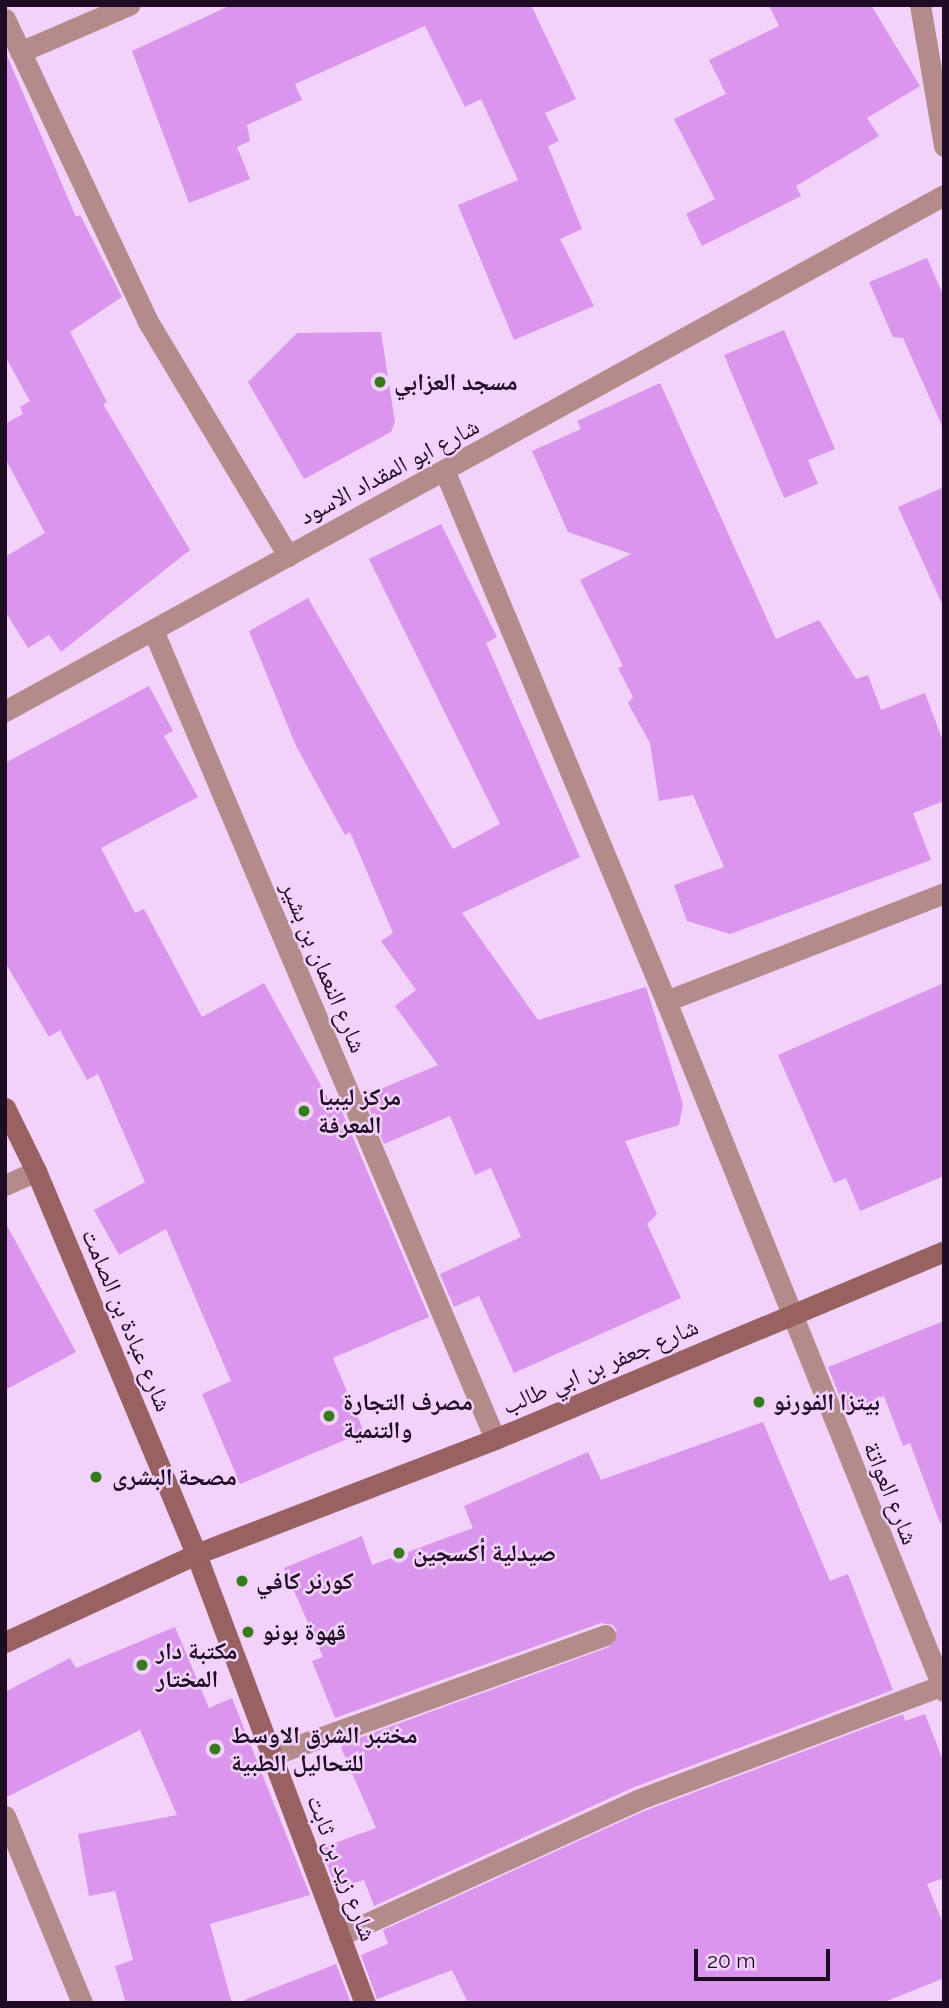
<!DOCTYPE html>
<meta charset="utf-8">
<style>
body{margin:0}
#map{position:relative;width:949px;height:2008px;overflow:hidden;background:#f2d2fa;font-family:Raleway,"Noto Naskh Arabic",sans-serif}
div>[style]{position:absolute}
.building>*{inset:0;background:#da95ec}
.street>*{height:21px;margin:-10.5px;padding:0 10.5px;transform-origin:10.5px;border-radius:10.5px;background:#b28b8a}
.secondary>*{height:21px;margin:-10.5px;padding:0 10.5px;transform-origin:10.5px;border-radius:10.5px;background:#996262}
.dots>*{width:19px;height:19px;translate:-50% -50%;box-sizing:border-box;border:4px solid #f2d2fa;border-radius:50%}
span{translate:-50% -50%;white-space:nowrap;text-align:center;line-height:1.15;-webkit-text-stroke:5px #f2d2fa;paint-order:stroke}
.poi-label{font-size:24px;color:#1f0c24;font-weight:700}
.left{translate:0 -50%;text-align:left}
.street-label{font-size:24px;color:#1f0c24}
.frame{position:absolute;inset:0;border:7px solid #1f0c24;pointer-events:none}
.scale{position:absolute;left:694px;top:1949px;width:136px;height:32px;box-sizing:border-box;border:4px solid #1f0c24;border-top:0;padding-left:9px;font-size:21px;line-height:24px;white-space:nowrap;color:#1f0c24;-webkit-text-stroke:5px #f2d2fa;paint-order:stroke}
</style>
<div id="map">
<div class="building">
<div style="clip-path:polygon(231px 5px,531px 5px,576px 99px,545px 113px,559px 141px,548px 146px,582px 229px,560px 239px,594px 306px,514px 340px,458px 205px,518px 180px,481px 99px,465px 107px,425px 26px,295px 84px,302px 100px,247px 125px,250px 141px,237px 147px,250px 179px,189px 203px,132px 51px)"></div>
<div style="clip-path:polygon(769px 5px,871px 5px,920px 86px,867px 118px,879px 136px,796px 186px,801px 196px,702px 246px,686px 214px,715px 199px,674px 119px,726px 94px,709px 60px,779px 26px)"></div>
<div style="clip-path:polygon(5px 51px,76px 217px,80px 215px,122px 297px,70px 332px,107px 402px,103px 404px,190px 550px,61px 652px,49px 635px,28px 648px,5px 611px,5px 557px,45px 533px,5px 458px,5px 424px,23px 414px,20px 407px,30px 401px,5px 356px)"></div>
<div style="clip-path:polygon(927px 258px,944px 297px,944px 430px,903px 338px,893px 337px,869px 282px)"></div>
<div style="clip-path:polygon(784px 330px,835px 449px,808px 460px,818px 484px,784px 498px,724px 355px)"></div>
<div style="clip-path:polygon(381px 332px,395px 422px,391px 432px,304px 479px,248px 382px,297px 333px)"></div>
<div style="clip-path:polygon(660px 383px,776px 639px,819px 620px,856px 679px,868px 675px,881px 710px,925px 693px,944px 744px,944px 801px,913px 813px,931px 860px,730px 934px,687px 921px,674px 885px,724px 867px,693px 795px,659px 801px,650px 743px,628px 703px,633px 697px,618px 668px,623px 666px,580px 580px,631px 554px,568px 532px,532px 451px,581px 429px,577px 421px)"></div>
<div style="clip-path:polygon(944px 487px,944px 608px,898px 507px)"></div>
<div style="clip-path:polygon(441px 524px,497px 637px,486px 643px,580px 857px,462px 913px,538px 1020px,646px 987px,683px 1104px,679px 1125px,625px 1141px,657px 1214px,647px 1224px,681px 1298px,514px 1373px,479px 1296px,454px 1307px,440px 1274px,521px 1237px,491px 1168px,475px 1175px,450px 1116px,384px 1144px,364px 1096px,438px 1065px,395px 1006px,416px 990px,381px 941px,393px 933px,350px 832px,345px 835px,296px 746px,249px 631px,308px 598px,453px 849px,500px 824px,369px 559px)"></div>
<div style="clip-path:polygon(149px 686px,173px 731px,164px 736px,198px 797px,101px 848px,135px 913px,144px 909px,202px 1017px,264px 983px,334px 1109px,340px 1107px,429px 1317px,333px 1358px,364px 1432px,240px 1484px,202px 1394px,231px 1381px,166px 1229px,119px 1255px,94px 1210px,145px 1182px,98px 1074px,87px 1080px,60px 1030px,49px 1037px,5px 962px,5px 763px)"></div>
<div style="clip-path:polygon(944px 983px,944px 1176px,860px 1211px,846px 1178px,834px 1183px,778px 1055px)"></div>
<div style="clip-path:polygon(5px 1222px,76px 1352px,5px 1390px)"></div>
<div style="clip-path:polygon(944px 1321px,944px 1523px,940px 1523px,910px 1443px,903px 1446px,884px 1396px,846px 1412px,828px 1367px)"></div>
<div style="clip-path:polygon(763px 1422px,830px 1581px,848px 1574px,893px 1690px,632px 1788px,374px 1906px,364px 1880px,336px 1888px,321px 1848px,376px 1828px,341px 1748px,345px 1743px,609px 1647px,617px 1631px,613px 1625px,601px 1623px,335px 1718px,312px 1661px,323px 1657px,284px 1568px,362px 1536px,372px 1565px,473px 1528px,464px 1506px,588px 1452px,601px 1480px)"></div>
<div style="clip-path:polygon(175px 1627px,209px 1708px,232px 1698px,310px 1895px,210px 1924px,232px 2003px,126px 2003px,115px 1966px,133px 1960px,115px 1891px,89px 1896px,78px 1834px,177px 1815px,140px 1730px,5px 1798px,5px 1692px,70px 1658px,76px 1668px)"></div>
<div style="clip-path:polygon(903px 1714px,905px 1721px,925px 1714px,944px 1763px,944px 1878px,927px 1884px,944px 1926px,944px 1978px,882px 2003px,468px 2003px,452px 1970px,377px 1999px,361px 1955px,388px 1944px,383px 1930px,642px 1812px)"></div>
<div style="clip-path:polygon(336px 1964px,351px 2003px,245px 2003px,244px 2000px)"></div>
</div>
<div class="street">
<div style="left:920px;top:5px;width:143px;rotate:80.3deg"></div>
<div style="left:5px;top:19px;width:333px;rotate:64.7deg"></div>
<div style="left:147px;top:320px;width:275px;rotate:59.1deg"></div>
<div style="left:20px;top:52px;width:119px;rotate:-23.3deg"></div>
<div style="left:445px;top:472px;width:573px;rotate:67.33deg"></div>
<div style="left:666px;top:1001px;width:744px;rotate:68.06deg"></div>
<div style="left:153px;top:630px;width:878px;rotate:67.08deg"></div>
<div style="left:5px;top:711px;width:1071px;rotate:-28.79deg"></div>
<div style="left:666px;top:1001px;width:298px;rotate:-21.2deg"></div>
<div style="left:5px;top:1185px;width:34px;rotate:-24deg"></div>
<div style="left:272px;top:1755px;width:354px;rotate:-19.8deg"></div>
<div style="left:5px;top:1816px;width:202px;rotate:67.6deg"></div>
<div style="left:339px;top:1936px;width:328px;rotate:-24.5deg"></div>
<div style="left:637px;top:1800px;width:325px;rotate:-20.6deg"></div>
</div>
<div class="secondary">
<div style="left:5px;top:1108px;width:70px;rotate:63.8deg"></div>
<div style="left:36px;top:1171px;width:415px;rotate:67.3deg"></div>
<div style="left:196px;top:1554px;width:480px;rotate:69.4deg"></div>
<div style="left:5px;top:1642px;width:210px;rotate:-24.7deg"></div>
<div style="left:196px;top:1554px;width:320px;rotate:-21deg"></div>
<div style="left:495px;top:1439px;width:487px;rotate:-22.7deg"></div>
</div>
<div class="dots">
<div style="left:380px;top:382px;background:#367c1f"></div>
<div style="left:304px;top:1111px;background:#367c1f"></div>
<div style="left:759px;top:1402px;background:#367c1f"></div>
<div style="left:329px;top:1416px;background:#367c1f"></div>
<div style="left:96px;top:1477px;background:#367c1f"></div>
<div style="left:399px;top:1553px;background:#367c1f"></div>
<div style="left:242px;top:1581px;background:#367c1f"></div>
<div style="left:248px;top:1632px;background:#367c1f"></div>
<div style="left:142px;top:1665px;background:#367c1f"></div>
<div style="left:215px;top:1749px;background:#367c1f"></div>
</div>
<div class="poi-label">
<span class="left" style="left:394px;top:382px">مسجد العزابي</span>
<span class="left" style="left:318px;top:1111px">مركز ليبيا<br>المعرفة</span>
<span class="left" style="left:343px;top:1416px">مصرف التجارة<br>والتنمية</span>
<span class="left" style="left:773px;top:1402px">بيتزا الفورنو</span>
<span class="left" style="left:112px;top:1477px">مصحة البشرى</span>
<span class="left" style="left:413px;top:1553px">صيدلية أكسجين</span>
<span class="left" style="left:256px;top:1581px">كورنر كافي</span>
<span class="left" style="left:262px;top:1632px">قهوة بونو</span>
<span class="left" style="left:156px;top:1665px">مكتبة دار<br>المختار</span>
<span class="left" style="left:231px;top:1749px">مختبر الشرق الاوسط<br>للتحاليل الطبية</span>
</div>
<div class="street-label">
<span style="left:389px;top:471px;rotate:-28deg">شارع ابو المقداد الاسود</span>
<span style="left:324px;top:967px;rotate:67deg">شارع النعمان بن بشير</span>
<span style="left:127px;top:1320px;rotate:67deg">شارع عبادة بن الصامت</span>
<span style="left:600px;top:1366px;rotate:-23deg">شارع جعفر بن ابي طالب</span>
<span style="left:891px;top:1493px;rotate:68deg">شارع العواتة</span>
<span style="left:342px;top:1868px;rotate:69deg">شارع زيد بن ثابت</span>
</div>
<div class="frame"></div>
<div class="scale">20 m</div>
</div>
